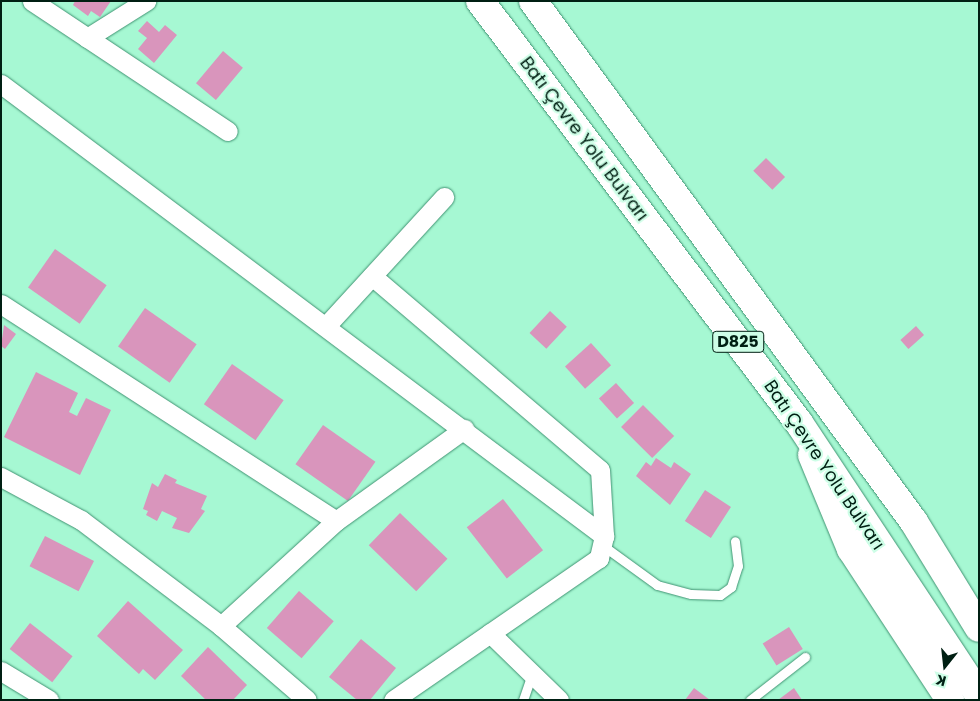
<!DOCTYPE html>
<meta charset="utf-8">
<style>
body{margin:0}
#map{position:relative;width:980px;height:701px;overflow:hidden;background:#a6f8d3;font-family:Poppins,sans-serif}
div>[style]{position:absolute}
.building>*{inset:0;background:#d995bc;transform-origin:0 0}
.roads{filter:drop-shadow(0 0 1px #409372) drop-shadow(0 0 1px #409372)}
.lane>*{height:9px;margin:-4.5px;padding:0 4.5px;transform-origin:4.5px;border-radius:4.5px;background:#fff}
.street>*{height:19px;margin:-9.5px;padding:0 9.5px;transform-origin:9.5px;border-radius:9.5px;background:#fff}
.primary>*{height:28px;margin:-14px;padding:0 14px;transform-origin:14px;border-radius:14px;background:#fff}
.highway>*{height:28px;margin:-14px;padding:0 14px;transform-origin:14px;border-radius:14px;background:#fff}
span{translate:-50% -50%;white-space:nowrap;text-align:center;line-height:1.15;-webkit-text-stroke:4.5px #cefee7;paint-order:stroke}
.shield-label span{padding:1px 4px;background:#cefee7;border:1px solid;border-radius:4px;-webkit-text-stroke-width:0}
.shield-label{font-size:16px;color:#001f13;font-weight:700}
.street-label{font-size:18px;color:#001f13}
.frame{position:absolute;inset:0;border:2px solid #001f13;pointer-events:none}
.north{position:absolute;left:920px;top:641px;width:50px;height:50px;-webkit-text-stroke:4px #cefee7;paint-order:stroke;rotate:196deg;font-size:14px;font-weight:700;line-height:20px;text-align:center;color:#001f13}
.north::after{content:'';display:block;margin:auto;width:18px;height:22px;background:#001f13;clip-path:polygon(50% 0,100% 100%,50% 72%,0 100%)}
</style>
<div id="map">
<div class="building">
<div style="clip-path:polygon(75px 1px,111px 1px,100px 17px,91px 11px,88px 16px,73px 5px)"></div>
<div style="clip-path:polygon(147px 21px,159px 32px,165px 25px,177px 35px,154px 63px,138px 49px,147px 38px,138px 31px)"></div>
<div style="left:223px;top:51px;width:26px;height:42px;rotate:40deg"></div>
<div style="left:766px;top:158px;width:27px;height:18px;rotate:45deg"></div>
<div style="left:55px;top:249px;width:63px;height:47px;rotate:35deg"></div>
<div style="left:145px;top:308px;width:63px;height:47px;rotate:35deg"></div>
<div style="left:550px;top:311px;width:23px;height:30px;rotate:43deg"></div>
<div style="clip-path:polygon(4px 325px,16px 334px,5px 349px,1px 346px)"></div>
<div style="left:916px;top:326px;width:12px;height:21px;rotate:48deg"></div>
<div style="left:591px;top:343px;width:30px;height:35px;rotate:48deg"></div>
<div style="left:232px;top:364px;width:63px;height:49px;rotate:35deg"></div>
<div style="clip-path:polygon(36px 372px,78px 393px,69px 412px,77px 416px,86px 398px,111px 410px,80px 475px,4px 437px)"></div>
<div style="left:616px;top:383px;width:27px;height:23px;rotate:48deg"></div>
<div style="left:643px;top:405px;width:44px;height:31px;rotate:45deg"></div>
<div style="left:323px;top:425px;width:64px;height:48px;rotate:35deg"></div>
<div style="clip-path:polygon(656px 458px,671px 468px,674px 462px,691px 474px,670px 505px,636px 476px,646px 462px,651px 466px)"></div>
<div style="clip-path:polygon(165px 474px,177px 480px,175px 483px,207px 496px,201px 509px,205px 511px,189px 533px,172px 528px,177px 518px,162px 511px,157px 521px,146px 515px,148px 511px,143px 509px,152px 483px,158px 487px)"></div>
<div style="left:705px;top:490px;width:31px;height:37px;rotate:33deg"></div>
<div style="left:503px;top:499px;width:65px;height:46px;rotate:52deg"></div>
<div style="left:400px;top:513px;width:66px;height:45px;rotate:44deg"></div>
<div style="left:45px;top:536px;width:55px;height:34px;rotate:27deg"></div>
<div style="left:299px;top:591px;width:46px;height:49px;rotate:41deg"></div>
<div style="clip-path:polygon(128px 601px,183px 650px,155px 680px,143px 669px,139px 674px,97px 636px)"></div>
<div style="left:30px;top:623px;width:54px;height:33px;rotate:38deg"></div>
<div style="left:789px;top:627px;width:26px;height:31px;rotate:58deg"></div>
<div style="clip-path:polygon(361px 639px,396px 668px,370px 700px,357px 700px,329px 677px)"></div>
<div style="clip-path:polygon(208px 647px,247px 685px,233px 700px,206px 700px,181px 676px)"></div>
<div style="clip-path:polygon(694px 688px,710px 700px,685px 700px)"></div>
<div style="clip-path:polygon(794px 688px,802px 700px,778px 700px)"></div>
</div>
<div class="roads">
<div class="lane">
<div style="left:602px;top:545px;width:68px;rotate:36deg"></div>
<div style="left:657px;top:585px;width:35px;rotate:15deg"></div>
<div style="left:691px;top:594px;width:29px;rotate:2deg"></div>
<div style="left:720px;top:595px;width:14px;rotate:-36deg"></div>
<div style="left:731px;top:587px;width:22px;rotate:-72deg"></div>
<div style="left:738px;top:566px;width:25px;rotate:-97deg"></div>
<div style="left:523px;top:700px;width:28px;rotate:-71deg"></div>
<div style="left:750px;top:700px;width:70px;rotate:-38deg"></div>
</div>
<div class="street">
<div style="left:32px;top:1px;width:235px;rotate:33.6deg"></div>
<div style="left:87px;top:38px;width:70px;rotate:-32.1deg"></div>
<div style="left:1px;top:84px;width:754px;rotate:36.85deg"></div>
<div style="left:372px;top:276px;width:299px;rotate:40.4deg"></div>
<div style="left:600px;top:470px;width:66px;rotate:86.5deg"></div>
<div style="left:604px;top:536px;width:23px;rotate:103deg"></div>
<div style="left:599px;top:558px;width:250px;rotate:145.4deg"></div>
<div style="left:1px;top:304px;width:399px;rotate:32.9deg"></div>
<div style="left:326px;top:326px;width:175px;rotate:-47.5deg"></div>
<div style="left:1px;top:477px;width:91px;rotate:28.3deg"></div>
<div style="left:81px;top:520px;width:176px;rotate:37.1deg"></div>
<div style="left:221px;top:626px;width:113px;rotate:40.7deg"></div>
<div style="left:221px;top:626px;width:156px;rotate:-42.4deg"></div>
<div style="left:336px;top:521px;width:158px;rotate:-35.7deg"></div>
<div style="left:490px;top:633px;width:96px;rotate:44.2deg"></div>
<div style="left:1px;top:671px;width:56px;rotate:31.1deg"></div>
</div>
<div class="primary">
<div style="left:812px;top:455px;width:102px;rotate:67.5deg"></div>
<div style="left:851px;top:549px;width:181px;rotate:56.7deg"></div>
</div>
<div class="highway">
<div style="left:480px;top:1px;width:529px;rotate:52.91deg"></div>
<div style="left:799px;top:423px;width:326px;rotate:56.5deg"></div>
<div style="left:533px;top:1px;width:645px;rotate:53.82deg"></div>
<div style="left:914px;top:522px;width:124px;rotate:58.5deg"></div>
</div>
</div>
<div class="shield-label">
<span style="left:738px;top:342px">D825</span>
</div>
<div class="street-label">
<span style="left:584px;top:139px;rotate:53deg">Batı Çevre Yolu Bulvarı</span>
<span style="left:824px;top:465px;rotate:56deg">Batı Çevre Yolu Bulvarı</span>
</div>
<div class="frame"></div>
<div class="north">K</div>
</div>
